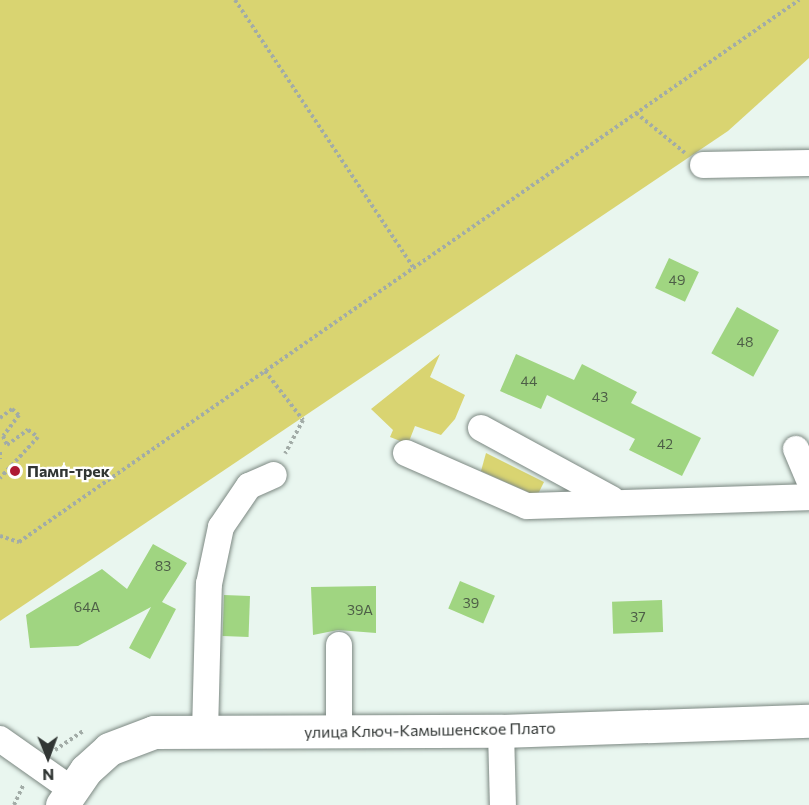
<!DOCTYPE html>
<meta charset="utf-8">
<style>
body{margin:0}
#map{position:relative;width:809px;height:805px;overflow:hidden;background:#e9f6ef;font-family:Commissioner,sans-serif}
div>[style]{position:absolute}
.green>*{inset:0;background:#d9d471}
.building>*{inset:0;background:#a0d581;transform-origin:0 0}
.path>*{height:4px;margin-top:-2px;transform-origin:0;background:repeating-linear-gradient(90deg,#a2aca7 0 3px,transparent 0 6px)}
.roads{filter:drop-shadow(0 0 2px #7c8882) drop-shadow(0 0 2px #7c8882)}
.minor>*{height:26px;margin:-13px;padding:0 13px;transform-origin:13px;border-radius:13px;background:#fff}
.major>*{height:33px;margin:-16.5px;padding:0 16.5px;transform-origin:16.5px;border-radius:16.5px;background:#fff}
.dots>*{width:16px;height:16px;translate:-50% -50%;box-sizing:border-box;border:3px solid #fff;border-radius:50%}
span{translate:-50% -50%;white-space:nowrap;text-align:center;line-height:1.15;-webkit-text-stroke:4.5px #fff;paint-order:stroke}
.number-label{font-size:14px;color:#4d5e47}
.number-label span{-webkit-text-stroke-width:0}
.poi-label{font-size:16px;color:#313634;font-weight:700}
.left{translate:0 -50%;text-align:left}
.street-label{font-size:16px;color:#313634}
.north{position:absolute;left:18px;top:727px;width:60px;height:60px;-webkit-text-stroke:4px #fff;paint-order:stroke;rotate:179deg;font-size:16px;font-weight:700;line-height:24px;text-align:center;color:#313634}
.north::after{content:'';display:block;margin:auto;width:21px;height:27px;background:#313634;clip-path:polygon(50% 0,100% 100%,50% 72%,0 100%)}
</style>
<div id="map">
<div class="green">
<div style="clip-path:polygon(0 0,809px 0,809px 58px,728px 131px,0 621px)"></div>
<div style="clip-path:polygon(440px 354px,430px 377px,465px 395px,455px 419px,441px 435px,415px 426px,408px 444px,390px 437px,393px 430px,371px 409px)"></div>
<div style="clip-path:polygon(486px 453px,544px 482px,537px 496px,481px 471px)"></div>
</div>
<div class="building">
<div style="left:669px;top:258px;width:33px;height:33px;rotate:25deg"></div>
<div style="left:737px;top:307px;width:48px;height:53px;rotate:29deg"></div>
<div style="clip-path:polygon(516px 354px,574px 380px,582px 364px,637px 392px,631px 403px,701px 438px,682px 476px,629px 450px,635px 439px,547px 395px,541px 409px,500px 391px)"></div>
<div style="clip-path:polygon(153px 544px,187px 563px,162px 602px,176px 609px,150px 659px,129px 648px,151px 607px,78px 646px,30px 648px,26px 615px,102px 569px,127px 589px)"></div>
<div style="left:460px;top:581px;width:38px;height:30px;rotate:23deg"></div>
<div style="clip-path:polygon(376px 586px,376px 633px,338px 630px,313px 635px,311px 587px)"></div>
<div style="left:224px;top:595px;width:26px;height:41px;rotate:2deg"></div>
<div style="left:662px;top:600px;width:32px;height:50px;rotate:88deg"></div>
</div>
<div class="path">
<div style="left:235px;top:0;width:322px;rotate:56.3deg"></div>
<div style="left:636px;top:113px;width:63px;rotate:39.2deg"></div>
<div style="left:265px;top:371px;width:62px;rotate:52.2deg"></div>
<div style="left:303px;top:420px;width:38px;rotate:118deg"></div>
<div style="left:0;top:418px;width:15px;rotate:-37deg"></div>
<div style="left:12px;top:409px;width:9px;rotate:41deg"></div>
<div style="left:19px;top:415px;width:26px;rotate:127deg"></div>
<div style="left:3px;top:436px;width:10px;rotate:66deg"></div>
<div style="left:7px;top:445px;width:26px;rotate:-36deg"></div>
<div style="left:28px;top:430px;width:12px;rotate:35deg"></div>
<div style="left:38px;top:437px;width:56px;rotate:132.8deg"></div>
<div style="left:0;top:452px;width:7px;rotate:90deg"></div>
<div style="left:0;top:536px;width:20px;rotate:18deg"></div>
<div style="left:19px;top:542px;width:950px;rotate:-34.79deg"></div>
<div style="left:55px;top:750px;width:34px;rotate:-34deg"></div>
<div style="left:14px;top:805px;width:23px;rotate:-65deg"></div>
</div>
<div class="roads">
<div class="minor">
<div style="left:703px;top:165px;width:106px;rotate:-1.1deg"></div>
<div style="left:481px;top:428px;width:149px;rotate:28.5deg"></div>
<div style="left:796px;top:449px;width:33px;rotate:67deg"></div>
<div style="left:406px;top:453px;width:132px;rotate:23.7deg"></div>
<div style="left:527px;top:506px;width:282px;rotate:-1.8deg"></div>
<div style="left:339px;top:645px;width:88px;rotate:90deg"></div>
<div style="left:501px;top:731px;width:74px;rotate:88.5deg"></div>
<div style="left:205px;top:732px;width:148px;rotate:-88.5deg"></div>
<div style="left:209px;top:584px;width:58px;rotate:-78.1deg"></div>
<div style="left:221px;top:527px;width:50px;rotate:-55.7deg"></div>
<div style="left:249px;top:486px;width:27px;rotate:-24deg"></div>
<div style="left:0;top:739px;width:87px;rotate:35.2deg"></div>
</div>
<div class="major">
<div style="left:62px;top:805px;width:42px;rotate:-55.6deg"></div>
<div style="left:86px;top:770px;width:31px;rotate:-42deg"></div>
<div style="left:109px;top:749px;width:48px;rotate:-20.7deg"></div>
<div style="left:154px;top:732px;width:347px;rotate:-0.2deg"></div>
<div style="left:501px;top:731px;width:308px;rotate:-1.9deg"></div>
</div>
</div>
<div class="dots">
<div style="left:15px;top:471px;background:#ae1a32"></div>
</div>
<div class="number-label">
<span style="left:677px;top:280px">49</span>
<span style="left:745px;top:342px">48</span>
<span style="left:529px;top:381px">44</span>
<span style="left:600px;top:397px">43</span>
<span style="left:665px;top:444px">42</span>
<span style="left:163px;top:566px">83</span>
<span style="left:471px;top:603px">39</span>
<span style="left:87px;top:607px">64А</span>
<span style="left:360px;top:610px">39А</span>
<span style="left:638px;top:617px">37</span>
</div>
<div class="poi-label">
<span class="left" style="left:27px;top:471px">Памп-трек</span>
</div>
<div class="street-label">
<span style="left:430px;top:730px;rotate:-1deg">улица Ключ-Камышенское Плато</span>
</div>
<div class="north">N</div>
</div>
